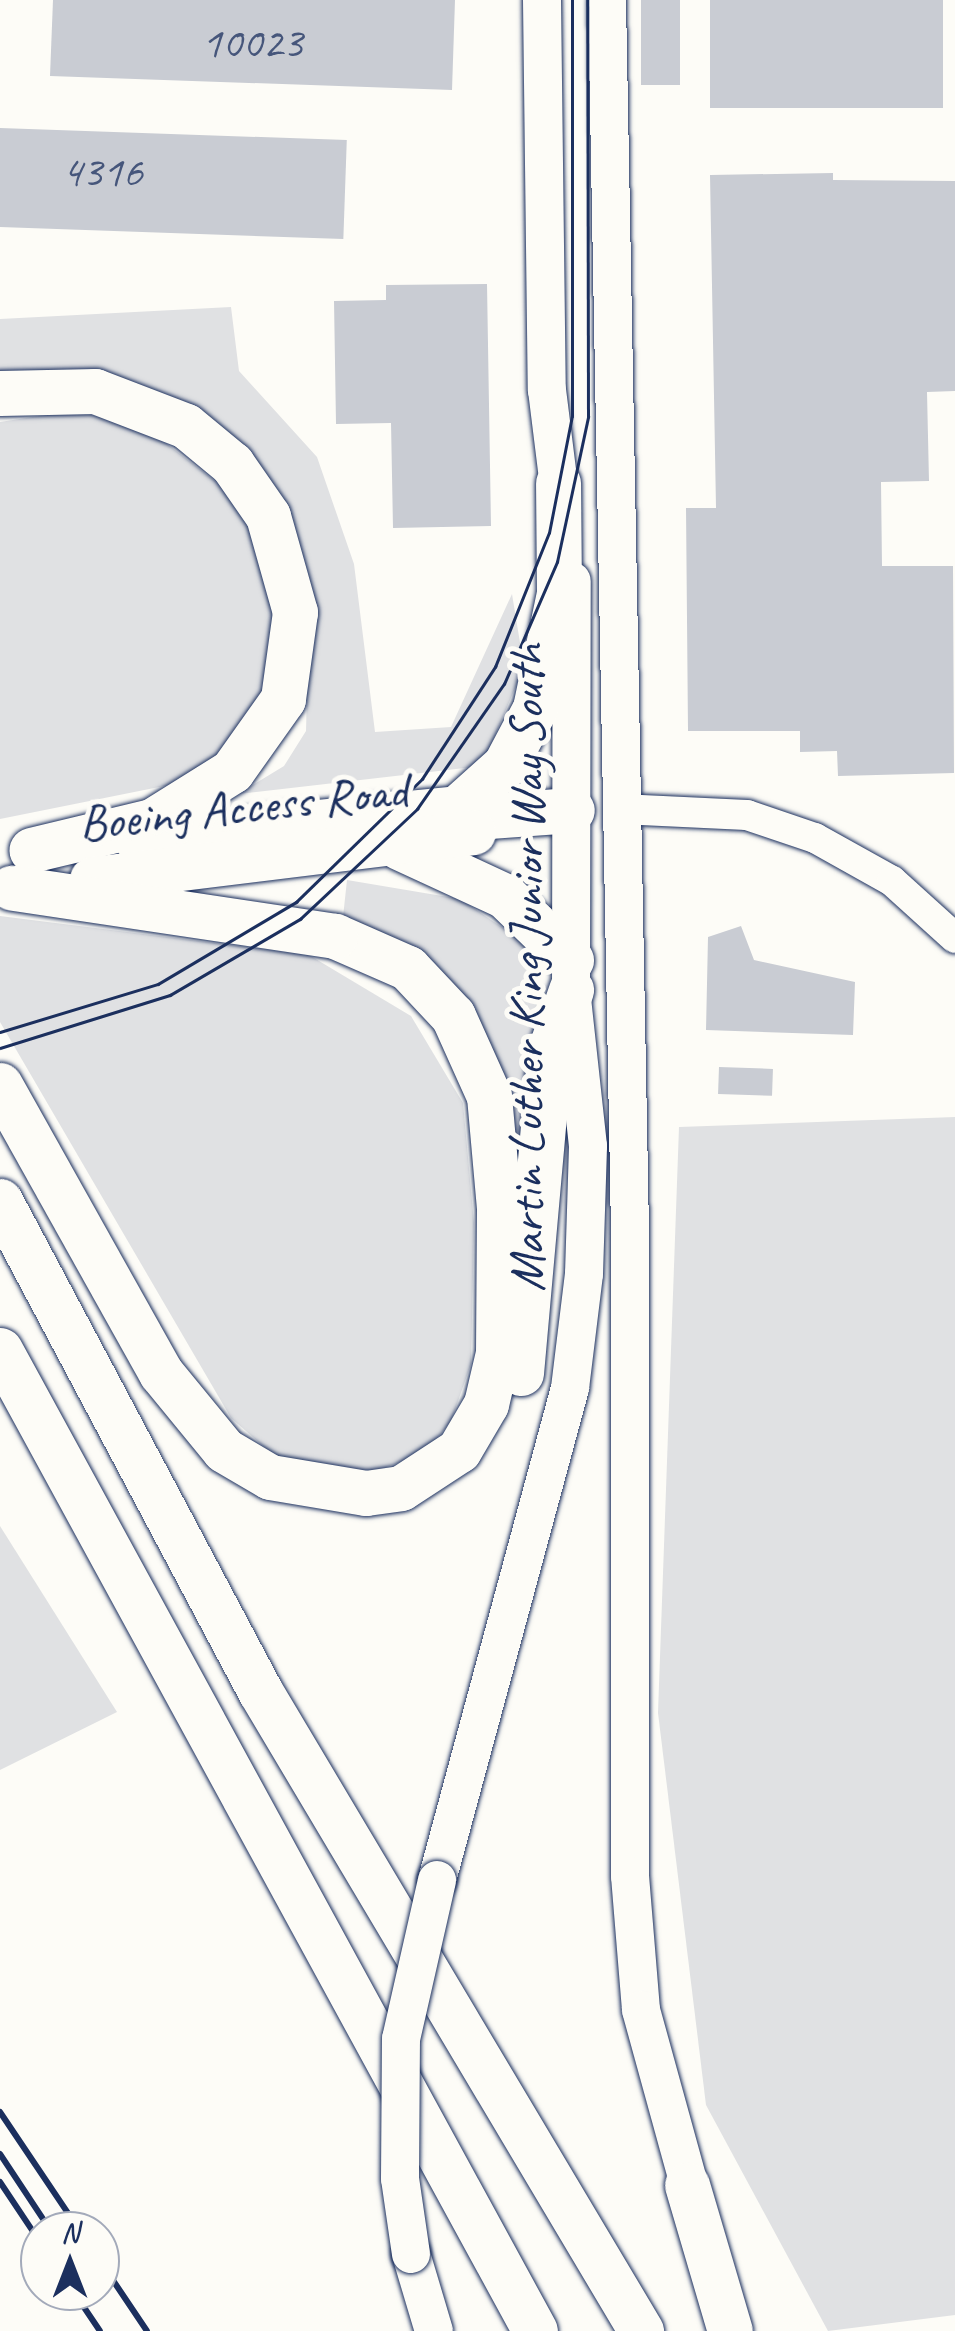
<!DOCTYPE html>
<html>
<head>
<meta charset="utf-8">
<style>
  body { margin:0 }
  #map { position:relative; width:955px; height:2331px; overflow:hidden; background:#fdfcf7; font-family:Caveat,sans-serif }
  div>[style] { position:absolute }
  .green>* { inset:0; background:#e0e1e3 }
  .building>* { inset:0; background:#c9ccd3; transform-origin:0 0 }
  .roads { filter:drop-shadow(0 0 2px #1b2f5e) drop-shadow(0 0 2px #1b2f5e) }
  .minor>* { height:30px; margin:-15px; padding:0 15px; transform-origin:15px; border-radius:15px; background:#fdfcf7 }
  .major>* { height:38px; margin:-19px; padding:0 19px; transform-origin:19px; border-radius:19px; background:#fdfcf7 }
  .highway>* { height:45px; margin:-22.5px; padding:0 22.5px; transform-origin:22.5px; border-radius:22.5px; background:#fdfcf7 }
  .tram>* { height:2.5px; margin:-1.25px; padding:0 1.25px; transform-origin:1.25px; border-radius:1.25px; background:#1b2f5e }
  .rail>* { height:6px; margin:-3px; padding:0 3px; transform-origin:3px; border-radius:3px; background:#1b2f5e }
  .bridges { filter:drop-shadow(0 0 2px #1b2f5e) drop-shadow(0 0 2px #1b2f5e) }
  .major-bridge>* { height:38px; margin:-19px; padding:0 19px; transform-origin:19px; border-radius:19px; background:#fdfcf7 }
  span { translate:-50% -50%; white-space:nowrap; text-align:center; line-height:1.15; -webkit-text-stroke:10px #fdfcf7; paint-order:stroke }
  .number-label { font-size:45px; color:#46567b }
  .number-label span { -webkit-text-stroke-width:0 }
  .street-label { font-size:50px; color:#1b2f5e }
  .north { position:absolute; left:20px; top:2211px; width:100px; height:100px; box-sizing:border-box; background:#fdfcf7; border:2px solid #a3aaba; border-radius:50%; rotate:0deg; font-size:28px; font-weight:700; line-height:40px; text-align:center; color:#1b2f5e }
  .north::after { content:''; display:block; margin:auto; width:35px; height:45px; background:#1b2f5e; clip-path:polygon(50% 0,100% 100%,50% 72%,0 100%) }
</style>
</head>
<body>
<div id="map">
  <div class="green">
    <i style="clip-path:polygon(231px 307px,239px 371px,317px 457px,354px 564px,375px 732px,451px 727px,512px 594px,524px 667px,482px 766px,238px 794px,284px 766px,306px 731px,309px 612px,236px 452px,0 384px,0 319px)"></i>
    <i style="clip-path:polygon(72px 411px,145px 427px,233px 495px,256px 530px,282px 631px,255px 718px,189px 781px,0 819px,0 422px)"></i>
    <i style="clip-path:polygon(347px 880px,460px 899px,534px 949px,540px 964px,523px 1183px,515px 1184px,509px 1105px,492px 1046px,468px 1001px,426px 958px,343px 917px)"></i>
    <i style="clip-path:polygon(0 916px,309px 955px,411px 1016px,463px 1103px,474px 1223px,471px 1364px,451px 1421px,425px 1453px,370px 1473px,286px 1466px,231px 1418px,0 1022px)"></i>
    <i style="clip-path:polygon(955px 1117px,955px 2315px,828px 2331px,706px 2105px,658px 1713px,679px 1127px)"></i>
    <i style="clip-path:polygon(0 1526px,117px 1712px,0 1770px)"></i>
  </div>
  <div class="building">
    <i style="clip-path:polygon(53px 0,455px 0,452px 90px,50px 76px)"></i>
    <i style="left:641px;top:0;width:39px;height:85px"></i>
    <i style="left:710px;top:0;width:233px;height:108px"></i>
    <i style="left:0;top:128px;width:347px;height:99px;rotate:2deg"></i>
    <i style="clip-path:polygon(833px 173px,833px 180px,955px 181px,955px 391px,927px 392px,929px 481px,881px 482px,882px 566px,953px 566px,954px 773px,838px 776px,837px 751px,800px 752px,800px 731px,688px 731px,686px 508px,716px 508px,710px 175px)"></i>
    <i style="clip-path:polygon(487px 284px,491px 526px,393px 528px,391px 423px,336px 424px,334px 301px,386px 300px,386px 285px)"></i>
    <i style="clip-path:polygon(741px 926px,754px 960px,855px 982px,853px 1035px,706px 1030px,708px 937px)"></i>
    <i style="left:719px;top:1067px;width:54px;height:27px;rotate:2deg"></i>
  </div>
  <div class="roads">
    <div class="minor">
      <i style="left:620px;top:809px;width:127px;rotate:2.7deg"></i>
      <i style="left:747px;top:815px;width:72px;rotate:18.7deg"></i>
      <i style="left:815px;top:838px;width:88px;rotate:29.2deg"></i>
      <i style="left:892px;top:881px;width:85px;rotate:42.1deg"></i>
    </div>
    <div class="major">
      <i style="left:542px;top:0;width:390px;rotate:89.3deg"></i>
      <i style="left:547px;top:390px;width:122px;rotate:82.9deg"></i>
      <i style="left:607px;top:0;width:1234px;rotate:88.93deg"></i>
      <i style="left:630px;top:1234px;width:642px;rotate:90deg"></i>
      <i style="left:630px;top:1876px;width:134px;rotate:85.3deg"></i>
      <i style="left:641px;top:2010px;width:206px;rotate:74.6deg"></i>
      <i style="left:437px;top:1880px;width:510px;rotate:-74.87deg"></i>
      <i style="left:570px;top:1388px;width:115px;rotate:-83deg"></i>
      <i style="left:584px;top:1274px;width:128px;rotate:-88.2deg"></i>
      <i style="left:588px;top:1146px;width:157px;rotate:-96.2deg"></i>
      <i style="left:571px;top:990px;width:409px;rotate:-89.9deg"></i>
      <i style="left:411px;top:2254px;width:80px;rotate:73.4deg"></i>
    </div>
    <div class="highway">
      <i style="left:0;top:393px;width:95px;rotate:-1.2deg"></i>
      <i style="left:95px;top:391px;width:97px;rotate:21deg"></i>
      <i style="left:186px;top:426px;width:60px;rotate:39.6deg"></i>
      <i style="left:232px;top:464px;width:63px;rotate:55.3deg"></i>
      <i style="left:268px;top:516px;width:100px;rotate:74.3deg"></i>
      <i style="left:295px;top:612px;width:88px;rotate:97.9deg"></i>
      <i style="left:283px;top:699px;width:88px;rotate:125.3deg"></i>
      <i style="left:232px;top:771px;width:94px;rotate:148deg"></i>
      <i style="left:152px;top:821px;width:124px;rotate:166.5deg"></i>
      <i style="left:457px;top:808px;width:64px;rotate:-41.9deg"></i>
      <i style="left:505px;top:765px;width:64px;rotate:-62.2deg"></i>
      <i style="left:535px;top:708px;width:117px;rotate:-78.2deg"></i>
      <i style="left:559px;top:593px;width:110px;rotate:-90.5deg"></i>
      <i style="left:137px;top:840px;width:322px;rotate:-5.7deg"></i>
      <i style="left:457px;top:808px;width:33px;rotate:14deg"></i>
      <i style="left:489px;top:816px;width:83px;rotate:-4.1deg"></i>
      <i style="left:399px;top:847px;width:117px;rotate:24.8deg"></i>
      <i style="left:505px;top:896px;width:92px;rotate:44.1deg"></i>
      <i style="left:92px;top:879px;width:384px;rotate:-7deg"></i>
      <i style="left:0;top:1085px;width:330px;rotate:60.8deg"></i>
      <i style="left:161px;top:1373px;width:99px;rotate:50.7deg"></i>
      <i style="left:224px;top:1450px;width:53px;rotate:30.4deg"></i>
      <i style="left:270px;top:1477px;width:97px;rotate:9.5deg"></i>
      <i style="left:366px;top:1493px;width:35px;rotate:-8deg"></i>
      <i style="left:401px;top:1488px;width:69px;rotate:-33.2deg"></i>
      <i style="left:459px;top:1450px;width:53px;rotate:-59.6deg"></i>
      <i style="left:486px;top:1404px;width:52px;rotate:-76.8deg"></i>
      <i style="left:498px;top:1353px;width:145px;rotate:-89.6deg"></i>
      <i style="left:499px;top:1208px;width:112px;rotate:-95.1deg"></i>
      <i style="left:489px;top:1096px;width:88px;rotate:-114.2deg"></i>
      <i style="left:453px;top:1016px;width:66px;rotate:-133.2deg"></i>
      <i style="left:408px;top:968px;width:80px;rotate:-156.3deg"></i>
      <i style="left:335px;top:936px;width:327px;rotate:-171.5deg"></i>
      <i style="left:0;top:1201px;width:555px;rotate:62.05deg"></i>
      <i style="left:260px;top:1691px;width:745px;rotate:59.23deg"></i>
      <i style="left:0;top:1350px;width:1117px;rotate:61.39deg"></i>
      <i style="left:521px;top:1373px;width:324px;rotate:-84.9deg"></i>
      <i style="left:550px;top:1050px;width:64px;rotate:-70.7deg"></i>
      <i style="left:687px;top:2185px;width:152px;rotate:73.6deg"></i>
    </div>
  </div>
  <div class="tram">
    <i style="left:0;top:1032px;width:165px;rotate:-16.9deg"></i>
    <i style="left:158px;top:984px;width:161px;rotate:-30.7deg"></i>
    <i style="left:296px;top:902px;width:176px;rotate:-44.3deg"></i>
    <i style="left:422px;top:779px;width:134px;rotate:-56.9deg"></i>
    <i style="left:495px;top:667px;width:144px;rotate:-68.1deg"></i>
    <i style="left:549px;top:533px;width:119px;rotate:-78.9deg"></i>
    <i style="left:572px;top:416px;width:416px;rotate:-90deg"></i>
    <i style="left:0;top:1048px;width:178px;rotate:-17.3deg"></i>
    <i style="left:170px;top:995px;width:151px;rotate:-30.3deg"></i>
    <i style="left:300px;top:919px;width:161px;rotate:-43.2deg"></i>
    <i style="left:417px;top:809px;width:152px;rotate:-55.2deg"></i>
    <i style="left:504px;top:684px;width:133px;rotate:-66.5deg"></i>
    <i style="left:557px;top:562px;width:148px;rotate:-77.9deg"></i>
    <i style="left:588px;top:417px;width:417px;rotate:-90.1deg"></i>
  </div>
  <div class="rail">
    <i style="left:0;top:2112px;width:143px;rotate:56.1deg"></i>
    <i style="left:0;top:2154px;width:92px;rotate:56.5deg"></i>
    <i style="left:0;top:2182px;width:72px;rotate:56.3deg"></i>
    <i style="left:100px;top:2261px;width:84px;rotate:56.1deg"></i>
    <i style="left:73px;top:2291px;width:48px;rotate:56deg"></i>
  </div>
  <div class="bridges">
    <div class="major-bridge">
      <i style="left:411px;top:2254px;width:76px;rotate:-98.3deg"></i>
      <i style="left:400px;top:2179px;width:140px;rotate:-89.6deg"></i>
      <i style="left:401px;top:2039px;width:163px;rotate:-77.2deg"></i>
    </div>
  </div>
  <div class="number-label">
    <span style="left:252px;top:43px">10023</span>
    <span style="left:102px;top:172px">4316</span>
  </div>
  <div class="street-label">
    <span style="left:243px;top:807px;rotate:-6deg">Boeing Access Road</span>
    <span style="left:527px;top:968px;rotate:-90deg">Martin Luther King Junior Way South</span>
  </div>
  <div class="north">N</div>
</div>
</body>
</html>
